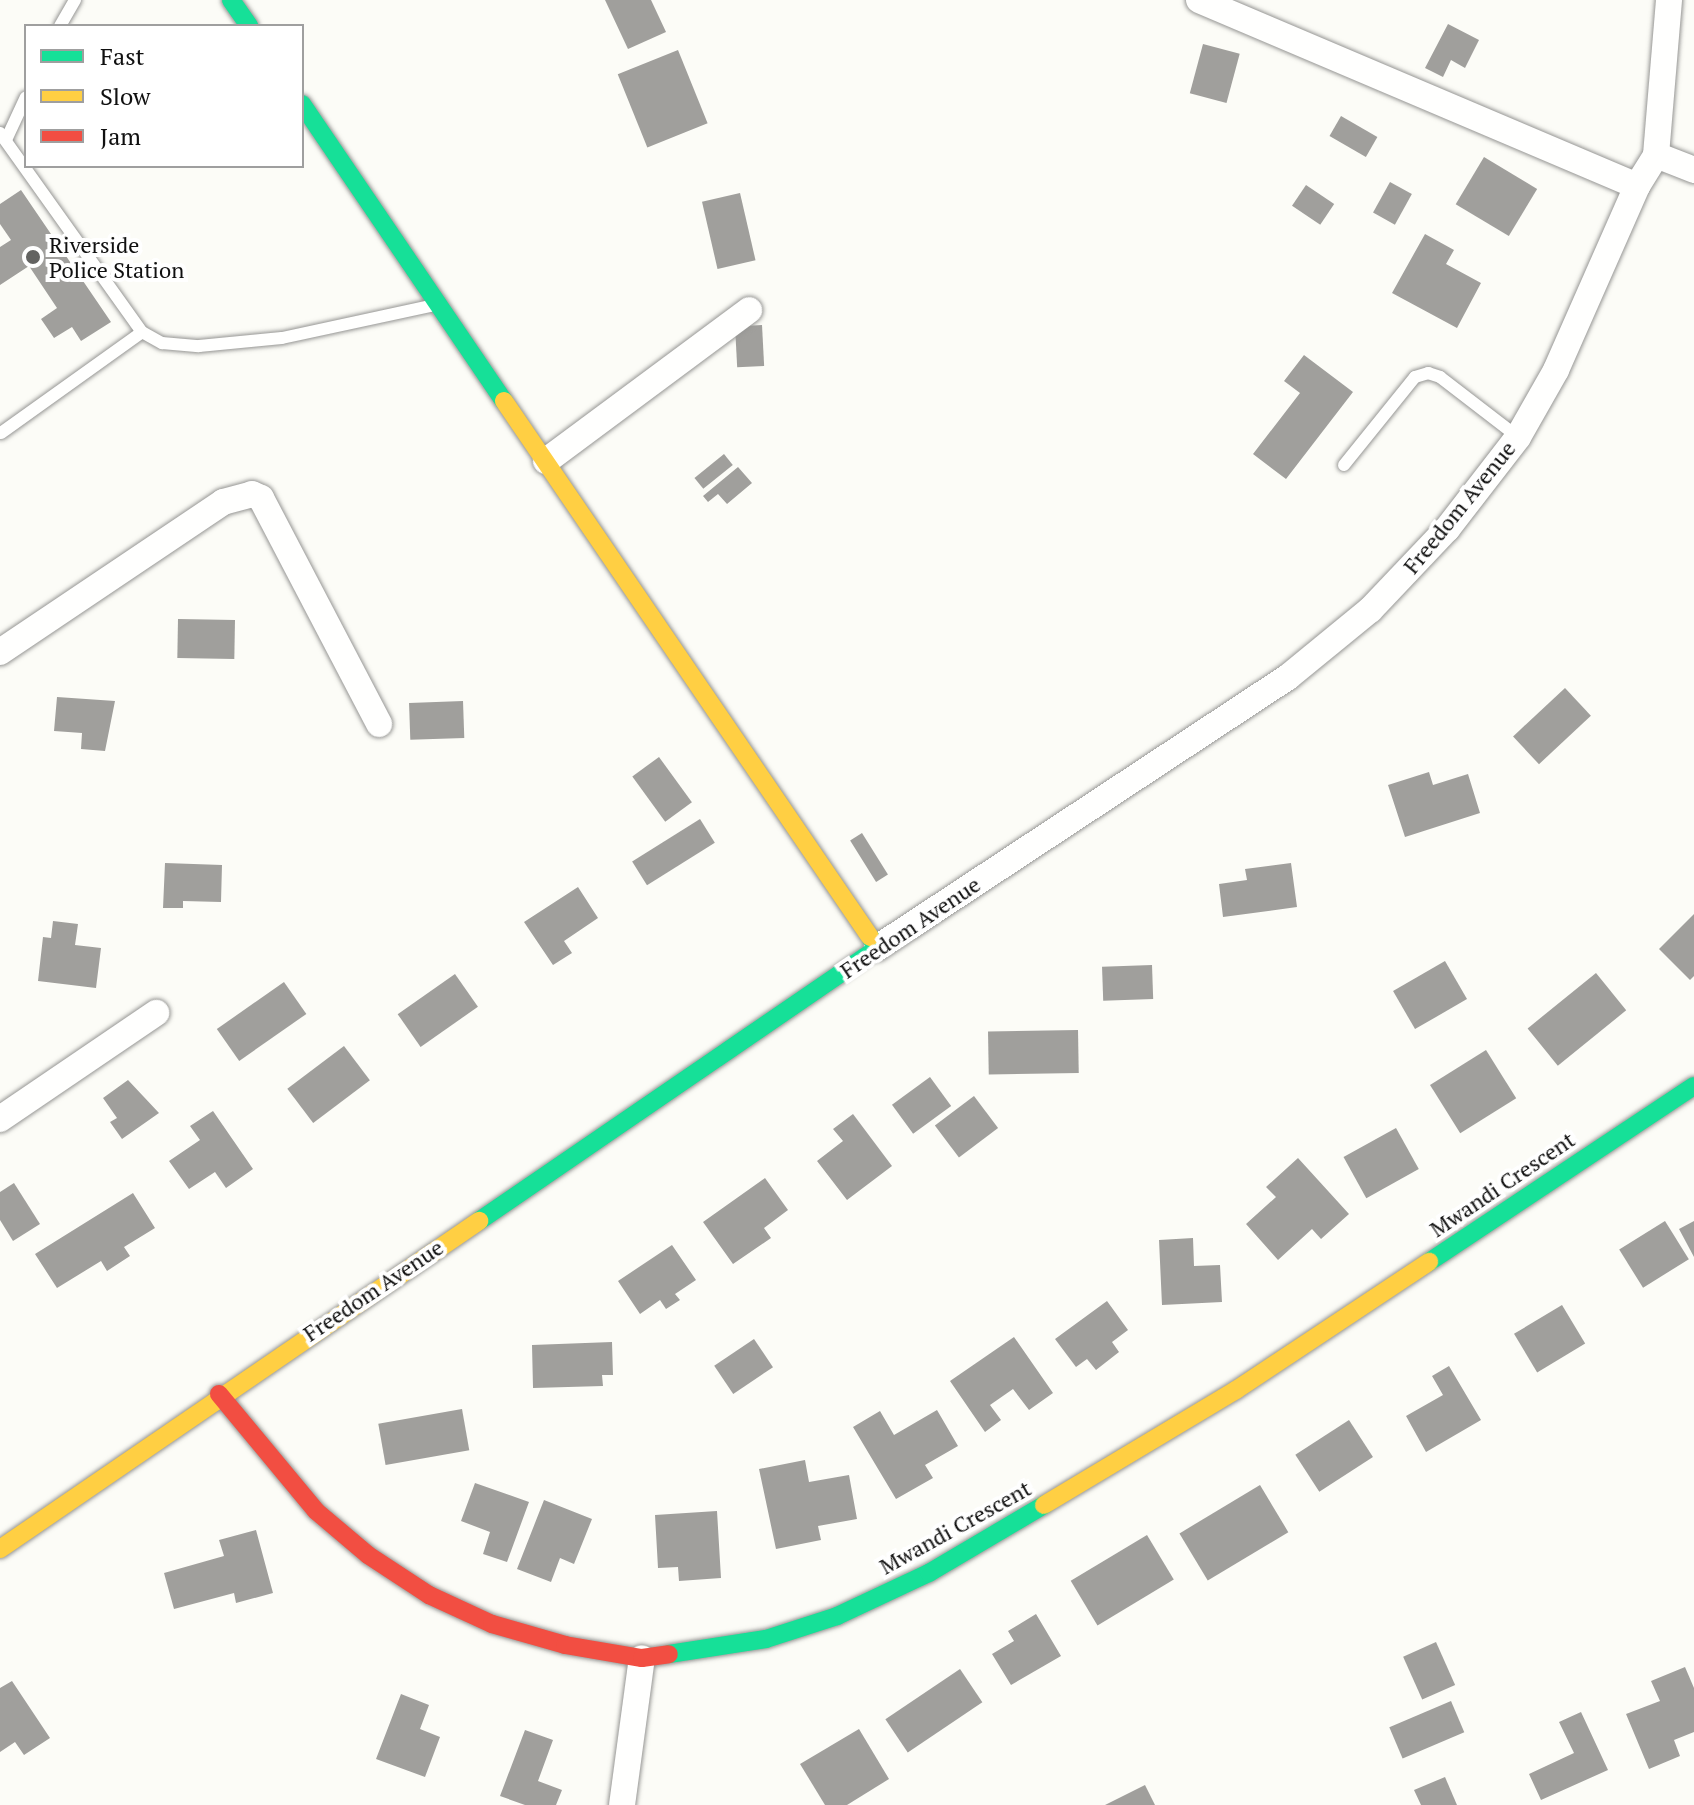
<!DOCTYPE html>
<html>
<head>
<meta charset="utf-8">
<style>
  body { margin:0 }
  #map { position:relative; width:1694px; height:1805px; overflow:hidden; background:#fcfcf7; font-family:"PT Serif",serif }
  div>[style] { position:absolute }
  .building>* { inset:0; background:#a09f9c; transform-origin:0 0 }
  .roads { filter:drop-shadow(0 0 2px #969694) drop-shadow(0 0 2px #969694) }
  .lane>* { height:12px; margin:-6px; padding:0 6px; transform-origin:6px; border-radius:6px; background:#fffffe }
  .street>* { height:26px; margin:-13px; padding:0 13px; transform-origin:13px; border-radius:13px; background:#fffffe }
  .fast>* { height:18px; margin:-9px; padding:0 9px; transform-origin:9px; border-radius:9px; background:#16e098 }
  .slow>* { height:18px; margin:-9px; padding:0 9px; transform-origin:9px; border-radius:9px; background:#ffcf43 }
  .jam>* { height:18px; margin:-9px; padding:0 9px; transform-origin:9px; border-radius:9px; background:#f24e42 }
  .dots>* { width:22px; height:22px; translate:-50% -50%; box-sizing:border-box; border:4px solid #fff; border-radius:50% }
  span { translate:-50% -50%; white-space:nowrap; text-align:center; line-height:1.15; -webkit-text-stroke:8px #fff; paint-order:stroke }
  .poi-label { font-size:22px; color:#101010 }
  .left { translate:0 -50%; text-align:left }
  .street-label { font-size:22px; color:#101010 }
  .legend { position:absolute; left:24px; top:24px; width:280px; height:144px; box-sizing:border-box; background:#fff; border:2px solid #9f9f9f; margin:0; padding:10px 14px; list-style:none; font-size:24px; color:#101010 }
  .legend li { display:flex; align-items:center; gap:16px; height:40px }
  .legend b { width:40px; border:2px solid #9f9f9f }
</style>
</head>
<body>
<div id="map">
  <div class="building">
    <i style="clip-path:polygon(605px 0,651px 0,666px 32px,628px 49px)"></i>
    <i style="clip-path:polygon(1448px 24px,1479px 40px,1465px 68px,1451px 60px,1443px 77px,1425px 68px)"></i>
    <i style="left:1203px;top:44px;width:38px;height:51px;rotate:15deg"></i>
    <i style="left:678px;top:50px;width:79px;height:65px;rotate:68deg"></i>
    <i style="left:1341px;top:116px;width:42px;height:23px;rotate:30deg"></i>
    <i style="left:1484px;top:157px;width:62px;height:55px;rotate:31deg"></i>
    <i style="left:1390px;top:182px;width:25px;height:35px;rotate:29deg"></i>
    <i style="left:1306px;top:185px;width:34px;height:25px;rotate:34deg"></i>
    <i style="clip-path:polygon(21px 190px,111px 322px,81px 341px,72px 327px,54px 338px,41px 319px,57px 308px,29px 266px,0 285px,0 247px,11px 240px,0 224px,0 204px)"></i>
    <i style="left:740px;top:193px;width:69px;height:39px;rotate:77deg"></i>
    <i style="clip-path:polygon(1425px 234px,1454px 250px,1446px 264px,1481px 283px,1457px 328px,1392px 293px)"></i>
    <i style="left:762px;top:325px;width:41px;height:27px;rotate:87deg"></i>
    <i style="clip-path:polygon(1304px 355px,1353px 392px,1286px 479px,1253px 454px,1300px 393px,1284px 381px)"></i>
    <i style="left:724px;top:454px;width:14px;height:38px;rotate:51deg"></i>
    <i style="clip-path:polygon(738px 467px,752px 483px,727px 504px,718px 494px,708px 502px,703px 496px)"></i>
    <i style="left:178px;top:619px;width:57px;height:39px;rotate:1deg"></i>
    <i style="left:1565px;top:688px;width:38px;height:71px;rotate:47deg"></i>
    <i style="clip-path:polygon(57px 697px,115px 701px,105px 751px,81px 749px,82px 733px,54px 731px)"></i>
    <i style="left:463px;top:701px;width:37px;height:54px;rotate:88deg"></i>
    <i style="left:659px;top:757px;width:56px;height:33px;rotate:54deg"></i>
    <i style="clip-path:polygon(1429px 772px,1433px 785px,1468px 774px,1480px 813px,1405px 837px,1388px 785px)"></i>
    <i style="left:700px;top:819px;width:28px;height:80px;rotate:58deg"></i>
    <i style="left:862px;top:833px;width:49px;height:14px;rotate:58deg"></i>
    <i style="clip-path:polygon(165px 863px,222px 865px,221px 902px,183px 901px,183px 908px,163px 908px)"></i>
    <i style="clip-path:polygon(1291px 863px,1297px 907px,1223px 917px,1219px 884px,1247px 880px,1245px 869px)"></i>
    <i style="clip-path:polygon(578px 887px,598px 918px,564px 941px,572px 953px,553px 965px,524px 922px)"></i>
    <i style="clip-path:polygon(1694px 914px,1694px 976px,1690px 980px,1659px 949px)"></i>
    <i style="clip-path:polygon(53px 921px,78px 924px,75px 945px,101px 948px,96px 988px,38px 981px,43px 937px,51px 938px)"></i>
    <i style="left:1445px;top:961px;width:44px;height:60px;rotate:60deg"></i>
    <i style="left:1152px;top:965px;width:34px;height:50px;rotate:88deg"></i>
    <i style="left:1596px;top:973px;width:48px;height:88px;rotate:51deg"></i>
    <i style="left:455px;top:974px;width:40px;height:70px;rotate:55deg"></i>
    <i style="left:284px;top:982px;width:39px;height:82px;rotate:55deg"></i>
    <i style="left:1078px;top:1030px;width:43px;height:90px;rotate:89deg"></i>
    <i style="left:344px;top:1046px;width:43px;height:71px;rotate:53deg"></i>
    <i style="left:1486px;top:1050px;width:57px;height:66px;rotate:58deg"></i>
    <i style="left:930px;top:1077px;width:36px;height:47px;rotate:54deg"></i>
    <i style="clip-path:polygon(128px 1080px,159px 1113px,122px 1139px,110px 1122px,117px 1118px,103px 1098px)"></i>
    <i style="left:974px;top:1096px;width:40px;height:49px;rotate:53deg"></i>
    <i style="clip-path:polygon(213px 1111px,253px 1169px,226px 1188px,215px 1172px,189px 1189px,169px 1161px,200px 1140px,190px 1126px)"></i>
    <i style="clip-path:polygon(853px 1114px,892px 1166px,847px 1200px,817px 1161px,843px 1141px,833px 1129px)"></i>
    <i style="left:1396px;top:1128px;width:47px;height:60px;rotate:61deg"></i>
    <i style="clip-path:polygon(1298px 1158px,1349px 1214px,1321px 1239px,1312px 1229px,1278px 1260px,1246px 1224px,1276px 1197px,1266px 1187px)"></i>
    <i style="clip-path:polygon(765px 1178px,788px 1210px,764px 1228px,771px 1238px,733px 1264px,703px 1222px)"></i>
    <i style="clip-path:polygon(14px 1183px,40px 1224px,13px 1241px,0 1220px,0 1192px)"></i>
    <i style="clip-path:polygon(133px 1193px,155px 1228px,124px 1247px,130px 1256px,107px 1271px,101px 1261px,57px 1288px,35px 1254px)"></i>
    <i style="left:1665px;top:1221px;width:45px;height:54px;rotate:58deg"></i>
    <i style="clip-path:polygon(1694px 1221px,1694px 1257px,1679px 1229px)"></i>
    <i style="clip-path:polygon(1193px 1238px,1194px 1266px,1220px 1265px,1222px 1302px,1162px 1305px,1159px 1240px)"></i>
    <i style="clip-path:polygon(672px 1245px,696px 1280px,675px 1294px,680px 1300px,666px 1309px,660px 1300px,640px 1314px,618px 1281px)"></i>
    <i style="clip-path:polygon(1107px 1301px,1128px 1330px,1112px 1342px,1119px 1352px,1096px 1370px,1087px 1359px,1076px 1367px,1055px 1339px)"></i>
    <i style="left:1562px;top:1305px;width:45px;height:56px;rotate:59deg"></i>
    <i style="clip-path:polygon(1014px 1337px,1053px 1393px,1029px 1410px,1013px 1389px,990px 1405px,1001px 1420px,985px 1432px,950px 1381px)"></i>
    <i style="left:754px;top:1339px;width:34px;height:48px;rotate:56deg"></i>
    <i style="clip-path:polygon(612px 1342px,613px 1375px,602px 1375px,603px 1386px,533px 1388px,532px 1345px)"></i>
    <i style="clip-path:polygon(1449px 1366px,1481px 1420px,1426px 1452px,1406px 1416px,1443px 1395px,1432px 1376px)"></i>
    <i style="left:462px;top:1409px;width:42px;height:85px;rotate:80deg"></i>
    <i style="clip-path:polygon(937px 1410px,958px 1446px,925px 1465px,933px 1478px,896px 1499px,853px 1427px,880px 1411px,894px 1435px)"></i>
    <i style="left:1349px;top:1420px;width:44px;height:64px;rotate:57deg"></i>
    <i style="clip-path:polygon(805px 1460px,809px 1482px,849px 1475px,857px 1519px,818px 1526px,821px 1540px,776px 1549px,759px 1469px)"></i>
    <i style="clip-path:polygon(475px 1483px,529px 1502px,507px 1562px,483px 1554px,490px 1532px,461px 1521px)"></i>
    <i style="left:1260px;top:1485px;width:55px;height:94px;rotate:59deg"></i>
    <i style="clip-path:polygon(544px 1500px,592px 1519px,574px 1564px,560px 1558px,551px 1582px,517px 1569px)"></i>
    <i style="clip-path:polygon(717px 1511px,721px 1578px,679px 1581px,678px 1567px,658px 1568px,655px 1515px)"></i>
    <i style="clip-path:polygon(256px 1530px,273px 1593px,236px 1603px,234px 1593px,174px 1609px,164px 1573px,224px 1556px,219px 1540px)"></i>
    <i style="left:1147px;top:1535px;width:52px;height:89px;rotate:59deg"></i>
    <i style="clip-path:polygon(1036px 1614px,1061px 1656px,1011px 1685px,992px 1654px,1014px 1641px,1008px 1631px)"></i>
    <i style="left:1436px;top:1642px;width:47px;height:36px;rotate:66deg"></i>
    <i style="clip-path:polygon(1685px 1667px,1694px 1688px,1694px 1732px,1674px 1740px,1680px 1756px,1649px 1769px,1626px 1714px,1660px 1701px,1651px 1681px)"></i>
    <i style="left:960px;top:1669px;width:40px;height:90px;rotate:56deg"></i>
    <i style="clip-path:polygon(12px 1681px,50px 1738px,24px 1755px,15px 1742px,0 1752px,0 1688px)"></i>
    <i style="clip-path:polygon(401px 1694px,429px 1705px,420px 1729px,440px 1737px,425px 1777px,376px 1759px)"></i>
    <i style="left:1451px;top:1701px;width:34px;height:67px;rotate:67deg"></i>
    <i style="clip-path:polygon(1581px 1712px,1608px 1770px,1541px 1800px,1529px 1774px,1574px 1753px,1559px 1722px)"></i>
    <i style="clip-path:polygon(859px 1729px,889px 1779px,847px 1805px,825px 1805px,800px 1764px)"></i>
    <i style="clip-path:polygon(525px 1730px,553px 1740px,538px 1781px,562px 1790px,556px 1805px,525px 1805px,500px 1796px)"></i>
    <i style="clip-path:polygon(1445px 1777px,1457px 1805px,1421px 1805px,1414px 1790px)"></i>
    <i style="clip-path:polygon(1145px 1785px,1155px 1805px,1105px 1805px)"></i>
  </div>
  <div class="roads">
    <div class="lane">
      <i style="left:60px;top:26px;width:30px;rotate:-60deg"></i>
      <i style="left:0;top:133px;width:244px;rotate:54.5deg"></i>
      <i style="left:142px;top:332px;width:23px;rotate:29deg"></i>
      <i style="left:162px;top:343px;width:37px;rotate:5deg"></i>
      <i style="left:199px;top:346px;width:83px;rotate:-5.5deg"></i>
      <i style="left:282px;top:338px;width:157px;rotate:-12.2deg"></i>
      <i style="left:6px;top:140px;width:47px;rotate:-65.1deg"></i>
      <i style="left:1px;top:433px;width:173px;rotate:-35.6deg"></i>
      <i style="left:1344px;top:465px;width:113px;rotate:-51.1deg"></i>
      <i style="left:1415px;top:377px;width:14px;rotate:-17deg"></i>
      <i style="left:1428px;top:373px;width:13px;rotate:18deg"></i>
      <i style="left:1440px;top:377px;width:98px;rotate:37.6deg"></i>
    </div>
    <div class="street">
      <i style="left:1199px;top:0;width:476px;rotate:23deg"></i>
      <i style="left:1656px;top:155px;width:41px;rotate:21.5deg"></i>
      <i style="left:546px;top:461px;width:253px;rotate:-36.6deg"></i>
      <i style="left:0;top:652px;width:269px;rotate:-33.9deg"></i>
      <i style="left:223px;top:502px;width:30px;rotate:-15deg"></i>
      <i style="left:252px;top:494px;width:10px;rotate:24deg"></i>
      <i style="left:261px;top:498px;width:255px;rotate:62.4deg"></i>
      <i style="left:877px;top:948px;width:492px;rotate:-33.4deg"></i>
      <i style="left:1288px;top:677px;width:106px;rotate:-39.3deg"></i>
      <i style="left:1370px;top:610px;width:112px;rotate:-46.5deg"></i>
      <i style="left:1447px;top:529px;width:116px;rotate:-52.3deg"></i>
      <i style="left:1518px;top:437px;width:77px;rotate:-60.4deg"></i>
      <i style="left:1556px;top:370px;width:201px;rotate:-66.2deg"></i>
      <i style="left:1637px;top:186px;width:36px;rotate:-58deg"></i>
      <i style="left:1656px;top:155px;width:156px;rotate:-85.2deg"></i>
      <i style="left:0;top:1119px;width:189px;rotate:-34.2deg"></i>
      <i style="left:622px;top:1805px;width:148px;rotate:-82.3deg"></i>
    </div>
    <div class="fast">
      <i style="left:231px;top:0;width:32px;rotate:55deg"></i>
      <i style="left:302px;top:104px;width:359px;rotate:55.8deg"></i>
      <i style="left:479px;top:1221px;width:483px;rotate:-34.4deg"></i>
      <i style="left:877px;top:948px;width:13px;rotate:-122deg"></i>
      <i style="left:1429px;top:1262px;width:318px;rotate:-33.6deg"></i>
      <i style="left:669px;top:1654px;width:98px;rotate:-8.8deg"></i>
      <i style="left:766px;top:1639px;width:75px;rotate:-17.9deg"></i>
      <i style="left:837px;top:1616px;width:102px;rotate:-25.1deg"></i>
      <i style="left:929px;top:1573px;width:134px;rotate:-30.6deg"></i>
    </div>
    <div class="slow">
      <i style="left:504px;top:401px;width:649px;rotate:55.67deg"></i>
      <i style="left:1044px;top:1505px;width:224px;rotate:-30.9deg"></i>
      <i style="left:1236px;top:1390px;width:232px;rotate:-33.6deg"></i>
      <i style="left:0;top:1549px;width:581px;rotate:-34.4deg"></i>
    </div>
    <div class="jam">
      <i style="left:219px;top:1394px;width:152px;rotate:50.3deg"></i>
      <i style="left:316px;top:1511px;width:68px;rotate:40.2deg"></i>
      <i style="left:368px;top:1555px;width:73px;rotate:33.3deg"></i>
      <i style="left:429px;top:1595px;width:69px;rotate:24.7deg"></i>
      <i style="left:492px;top:1624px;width:76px;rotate:16deg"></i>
      <i style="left:565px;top:1645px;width:78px;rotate:9.6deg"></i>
      <i style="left:642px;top:1658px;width:27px;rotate:-8deg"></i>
    </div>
  </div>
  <div class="dots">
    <i style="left:33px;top:257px;background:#636361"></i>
  </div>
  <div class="poi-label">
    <span class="left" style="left:49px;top:257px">Riverside<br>Police Station</span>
  </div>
  <div class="street-label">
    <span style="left:1459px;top:507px;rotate:-51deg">Freedom Avenue</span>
    <span style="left:910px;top:927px;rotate:-34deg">Freedom Avenue</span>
    <span style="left:1502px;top:1184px;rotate:-34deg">Mwandi Crescent</span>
    <span style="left:373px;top:1290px;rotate:-34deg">Freedom Avenue</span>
    <span style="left:955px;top:1527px;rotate:-29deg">Mwandi Crescent</span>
  </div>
  <ul class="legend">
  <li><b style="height:10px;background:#16e098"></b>Fast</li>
  <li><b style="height:10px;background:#ffcf43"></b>Slow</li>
  <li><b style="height:10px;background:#f24e42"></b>Jam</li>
  </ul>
</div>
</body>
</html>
